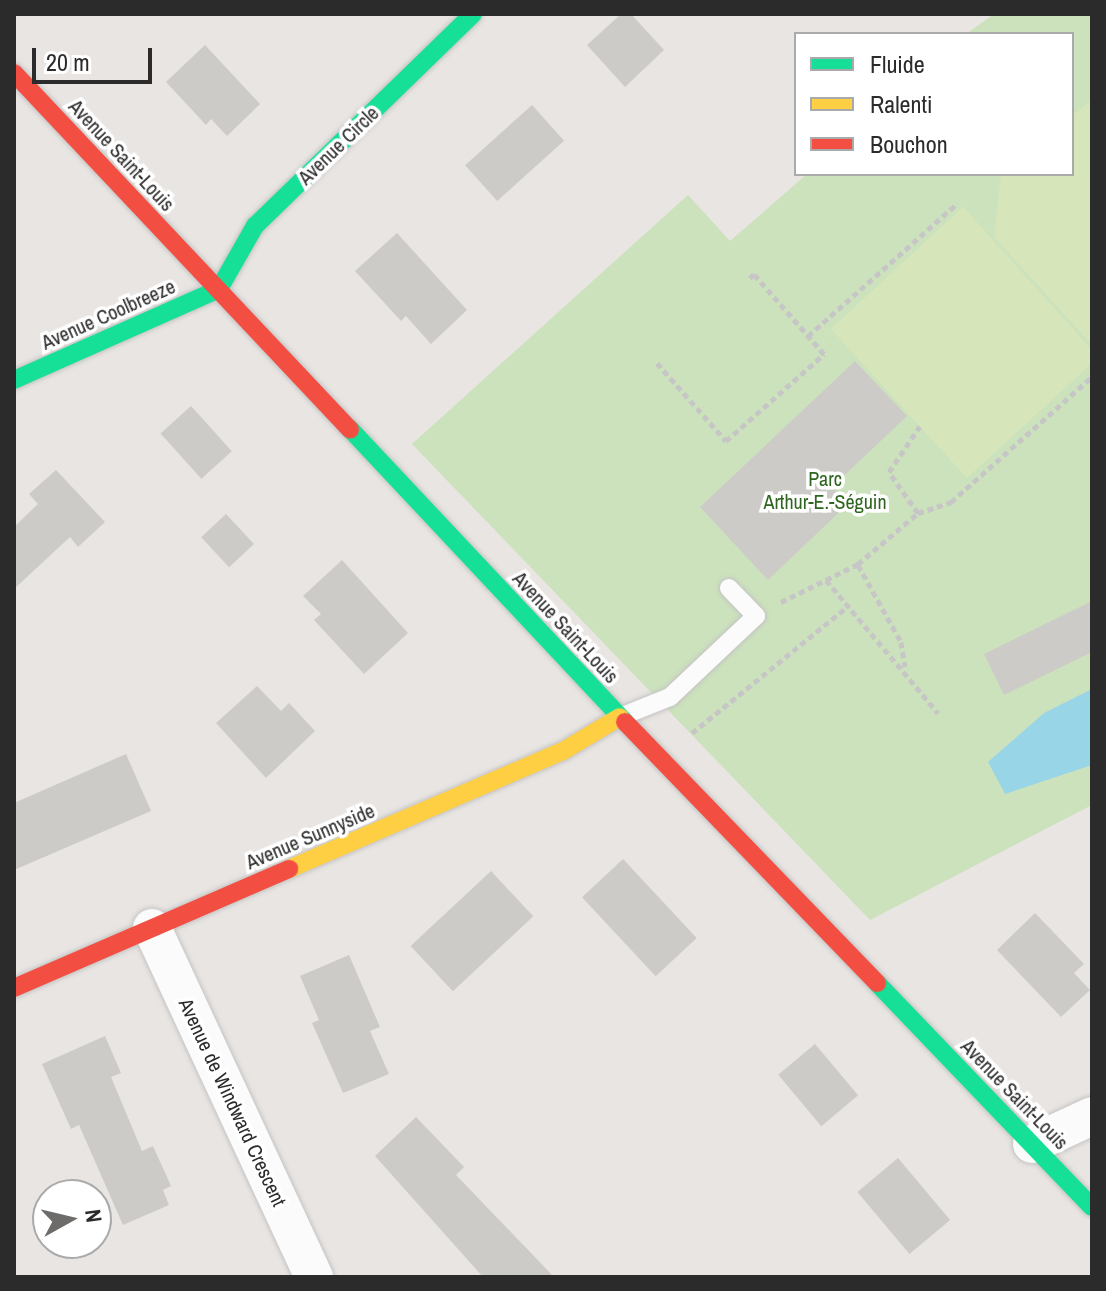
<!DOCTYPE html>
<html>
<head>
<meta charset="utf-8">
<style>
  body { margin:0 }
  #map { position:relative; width:1106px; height:1291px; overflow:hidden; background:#e8e5e2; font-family:"Archivo Narrow",sans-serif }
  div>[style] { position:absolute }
  .green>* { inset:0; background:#cce2bc }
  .pitch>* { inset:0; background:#d6e6ba }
  .water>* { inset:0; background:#98d5e7 }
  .building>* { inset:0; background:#cdcbc8; transform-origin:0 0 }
  .path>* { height:5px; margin-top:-2.5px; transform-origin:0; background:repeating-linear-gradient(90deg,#c6c6c6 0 6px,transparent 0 10px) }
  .roads { filter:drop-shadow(0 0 2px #c4c4c4) drop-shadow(0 0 2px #c4c4c4) }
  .lane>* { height:18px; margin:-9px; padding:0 9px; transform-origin:9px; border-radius:9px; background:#fcfbfb }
  .street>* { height:38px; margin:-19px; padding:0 19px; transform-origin:19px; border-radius:19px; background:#fcfbfb }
  .fast>* { height:18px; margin:-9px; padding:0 9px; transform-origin:9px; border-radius:9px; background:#16e098 }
  .slow>* { height:18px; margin:-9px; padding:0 9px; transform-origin:9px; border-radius:9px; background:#ffcf43 }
  .jam>* { height:18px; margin:-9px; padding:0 9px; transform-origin:9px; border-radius:9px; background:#f24e42 }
  span { translate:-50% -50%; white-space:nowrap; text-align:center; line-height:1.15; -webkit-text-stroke:7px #fff; paint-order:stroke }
  .street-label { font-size:20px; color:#2b2b2b }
  .park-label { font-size:20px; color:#2e651e }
  .frame { position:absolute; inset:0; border:16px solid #2b2b2b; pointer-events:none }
  .legend { position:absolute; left:794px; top:32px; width:280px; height:144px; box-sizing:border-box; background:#fff; border:2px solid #aaa; margin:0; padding:10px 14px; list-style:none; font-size:24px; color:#2b2b2b }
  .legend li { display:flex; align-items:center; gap:16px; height:40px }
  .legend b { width:40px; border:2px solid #aaa }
  .north { position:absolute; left:32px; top:1179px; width:80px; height:80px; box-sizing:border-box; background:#fff; border:2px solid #aaa; border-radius:50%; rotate:82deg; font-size:22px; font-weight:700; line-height:32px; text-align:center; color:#2b2b2b }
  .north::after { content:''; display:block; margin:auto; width:28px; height:36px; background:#6d6c6b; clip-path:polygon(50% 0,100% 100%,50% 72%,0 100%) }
  .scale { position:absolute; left:32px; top:48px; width:120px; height:36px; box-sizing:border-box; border:4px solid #2b2b2b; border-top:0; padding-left:10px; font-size:24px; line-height:28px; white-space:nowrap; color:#2b2b2b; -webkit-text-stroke:6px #fff; paint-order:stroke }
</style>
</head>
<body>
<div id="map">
  <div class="green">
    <i style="clip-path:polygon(994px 14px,1092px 14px,1092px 805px,870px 920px,412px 444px,688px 195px,730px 241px,807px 174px,1072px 174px,1072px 34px,966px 34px)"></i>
  </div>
  <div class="pitch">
    <i style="clip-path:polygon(1092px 100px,1092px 345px,994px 237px,1001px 175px,1072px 174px,1072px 116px)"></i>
    <i style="clip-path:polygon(963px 207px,1092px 350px,1092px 363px,967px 478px,831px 329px)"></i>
  </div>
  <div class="water">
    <i style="clip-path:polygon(1092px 689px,1092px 765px,1005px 794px,988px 762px,1044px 713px)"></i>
  </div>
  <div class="building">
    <i style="clip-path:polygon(621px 14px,631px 14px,664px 50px,625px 87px,587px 45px)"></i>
    <i style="clip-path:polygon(205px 45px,260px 104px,227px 136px,211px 119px,206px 125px,166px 82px)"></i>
    <i style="left:532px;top:105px;width:48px;height:90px;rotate:48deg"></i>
    <i style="clip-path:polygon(397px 233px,467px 310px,431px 344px,406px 316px,401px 321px,355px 271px)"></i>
    <i style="clip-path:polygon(855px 361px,907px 416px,832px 487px,848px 504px,768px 580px,700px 507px)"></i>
    <i style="left:191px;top:406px;width:61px;height:41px;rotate:48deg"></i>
    <i style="clip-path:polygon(56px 470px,105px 522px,78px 547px,70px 537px,14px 589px,14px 527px,38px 504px,29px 494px)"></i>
    <i style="left:226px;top:514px;width:41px;height:34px;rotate:47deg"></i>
    <i style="clip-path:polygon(342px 560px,408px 633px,364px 674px,314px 620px,321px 614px,303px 596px)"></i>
    <i style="clip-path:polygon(1092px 601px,1092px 652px,1004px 695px,984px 654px)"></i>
    <i style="clip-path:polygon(257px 686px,281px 711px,289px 703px,315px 731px,266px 778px,216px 723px)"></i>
    <i style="clip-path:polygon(126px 754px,151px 811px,14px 870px,14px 803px)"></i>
    <i style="left:623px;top:859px;width:108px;height:56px;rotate:47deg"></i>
    <i style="left:491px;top:871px;width:62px;height:110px;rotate:47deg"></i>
    <i style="clip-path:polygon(1035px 913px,1084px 964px,1074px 973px,1090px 990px,1061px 1017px,997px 950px)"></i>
    <i style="clip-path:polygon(349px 955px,380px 1027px,370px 1031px,389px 1074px,343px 1093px,312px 1023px,319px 1020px,300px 976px)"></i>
    <i style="clip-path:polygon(105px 1036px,121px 1073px,111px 1077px,142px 1151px,153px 1146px,171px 1186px,163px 1190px,169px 1205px,123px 1225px,79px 1125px,71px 1129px,42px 1064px)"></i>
    <i style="left:815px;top:1044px;width:67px;height:48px;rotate:50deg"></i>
    <i style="clip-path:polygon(416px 1117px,464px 1167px,456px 1175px,554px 1277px,483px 1277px,375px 1156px)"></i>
    <i style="left:898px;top:1158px;width:81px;height:53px;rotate:50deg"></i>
  </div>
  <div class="path">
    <i style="left:808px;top:336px;width:200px;rotate:-41.6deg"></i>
    <i style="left:657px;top:363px;width:104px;rotate:48.5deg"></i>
    <i style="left:726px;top:441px;width:131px;rotate:-41.6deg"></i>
    <i style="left:824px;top:354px;width:106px;rotate:-131.2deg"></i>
    <i style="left:754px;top:274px;width:10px;rotate:135deg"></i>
    <i style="left:918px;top:513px;width:50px;rotate:-125.3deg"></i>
    <i style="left:889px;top:472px;width:55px;rotate:-56deg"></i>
    <i style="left:858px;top:565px;width:88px;rotate:60.8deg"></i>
    <i style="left:901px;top:642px;width:25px;rotate:81deg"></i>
    <i style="left:826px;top:580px;width:174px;rotate:49.9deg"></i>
    <i style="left:781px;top:602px;width:86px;rotate:-26.3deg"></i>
    <i style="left:858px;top:564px;width:79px;rotate:-40.4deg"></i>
    <i style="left:918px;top:513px;width:35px;rotate:-18deg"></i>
    <i style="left:951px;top:502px;width:188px;rotate:-41.6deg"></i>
    <i style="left:692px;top:733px;width:200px;rotate:-39.1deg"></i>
  </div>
  <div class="roads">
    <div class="lane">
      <i style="left:620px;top:717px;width:54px;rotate:-21.8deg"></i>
      <i style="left:670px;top:697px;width:118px;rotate:-43.3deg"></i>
      <i style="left:756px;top:616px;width:39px;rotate:-134deg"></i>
    </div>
    <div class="street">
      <i style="left:152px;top:928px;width:385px;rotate:65.1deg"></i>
      <i style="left:1032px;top:1144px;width:66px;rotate:-25deg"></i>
    </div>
    <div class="fast">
      <i style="left:14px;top:380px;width:224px;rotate:-23.9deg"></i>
      <i style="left:219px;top:289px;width:73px;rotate:-60.3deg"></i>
      <i style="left:255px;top:226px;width:304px;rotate:-44.2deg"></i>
      <i style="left:350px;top:429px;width:402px;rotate:46.8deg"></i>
      <i style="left:877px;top:983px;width:310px;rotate:46.2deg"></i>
    </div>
    <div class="slow">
      <i style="left:289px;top:869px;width:298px;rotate:-23.3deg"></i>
      <i style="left:563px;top:751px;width:66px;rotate:-30.8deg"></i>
    </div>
    <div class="jam">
      <i style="left:14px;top:73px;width:490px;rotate:46.7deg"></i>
      <i style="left:625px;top:722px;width:363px;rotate:46deg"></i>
      <i style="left:14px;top:988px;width:300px;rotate:-23.4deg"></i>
    </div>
  </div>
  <div class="street-label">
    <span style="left:338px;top:145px;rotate:-44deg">Avenue Circle</span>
    <span style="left:122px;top:155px;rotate:47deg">Avenue Saint-Louis</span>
    <span style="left:108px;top:314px;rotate:-24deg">Avenue Coolbreeze</span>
    <span style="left:566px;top:627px;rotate:47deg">Avenue Saint-Louis</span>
    <span style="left:310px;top:836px;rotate:-23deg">Avenue Sunnyside</span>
    <span style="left:1015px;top:1094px;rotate:46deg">Avenue Saint-Louis</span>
    <span style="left:233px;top:1102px;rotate:65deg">Avenue de Windward Crescent</span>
  </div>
  <div class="park-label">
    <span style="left:825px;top:490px">Parc<br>Arthur-E.-Séguin</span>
  </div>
  <div class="frame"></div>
  <ul class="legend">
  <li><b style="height:10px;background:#16e098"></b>Fluide</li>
  <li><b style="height:10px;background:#ffcf43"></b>Ralenti</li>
  <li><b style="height:10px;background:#f24e42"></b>Bouchon</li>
  </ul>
  <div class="north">N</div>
  <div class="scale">20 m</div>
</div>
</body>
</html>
